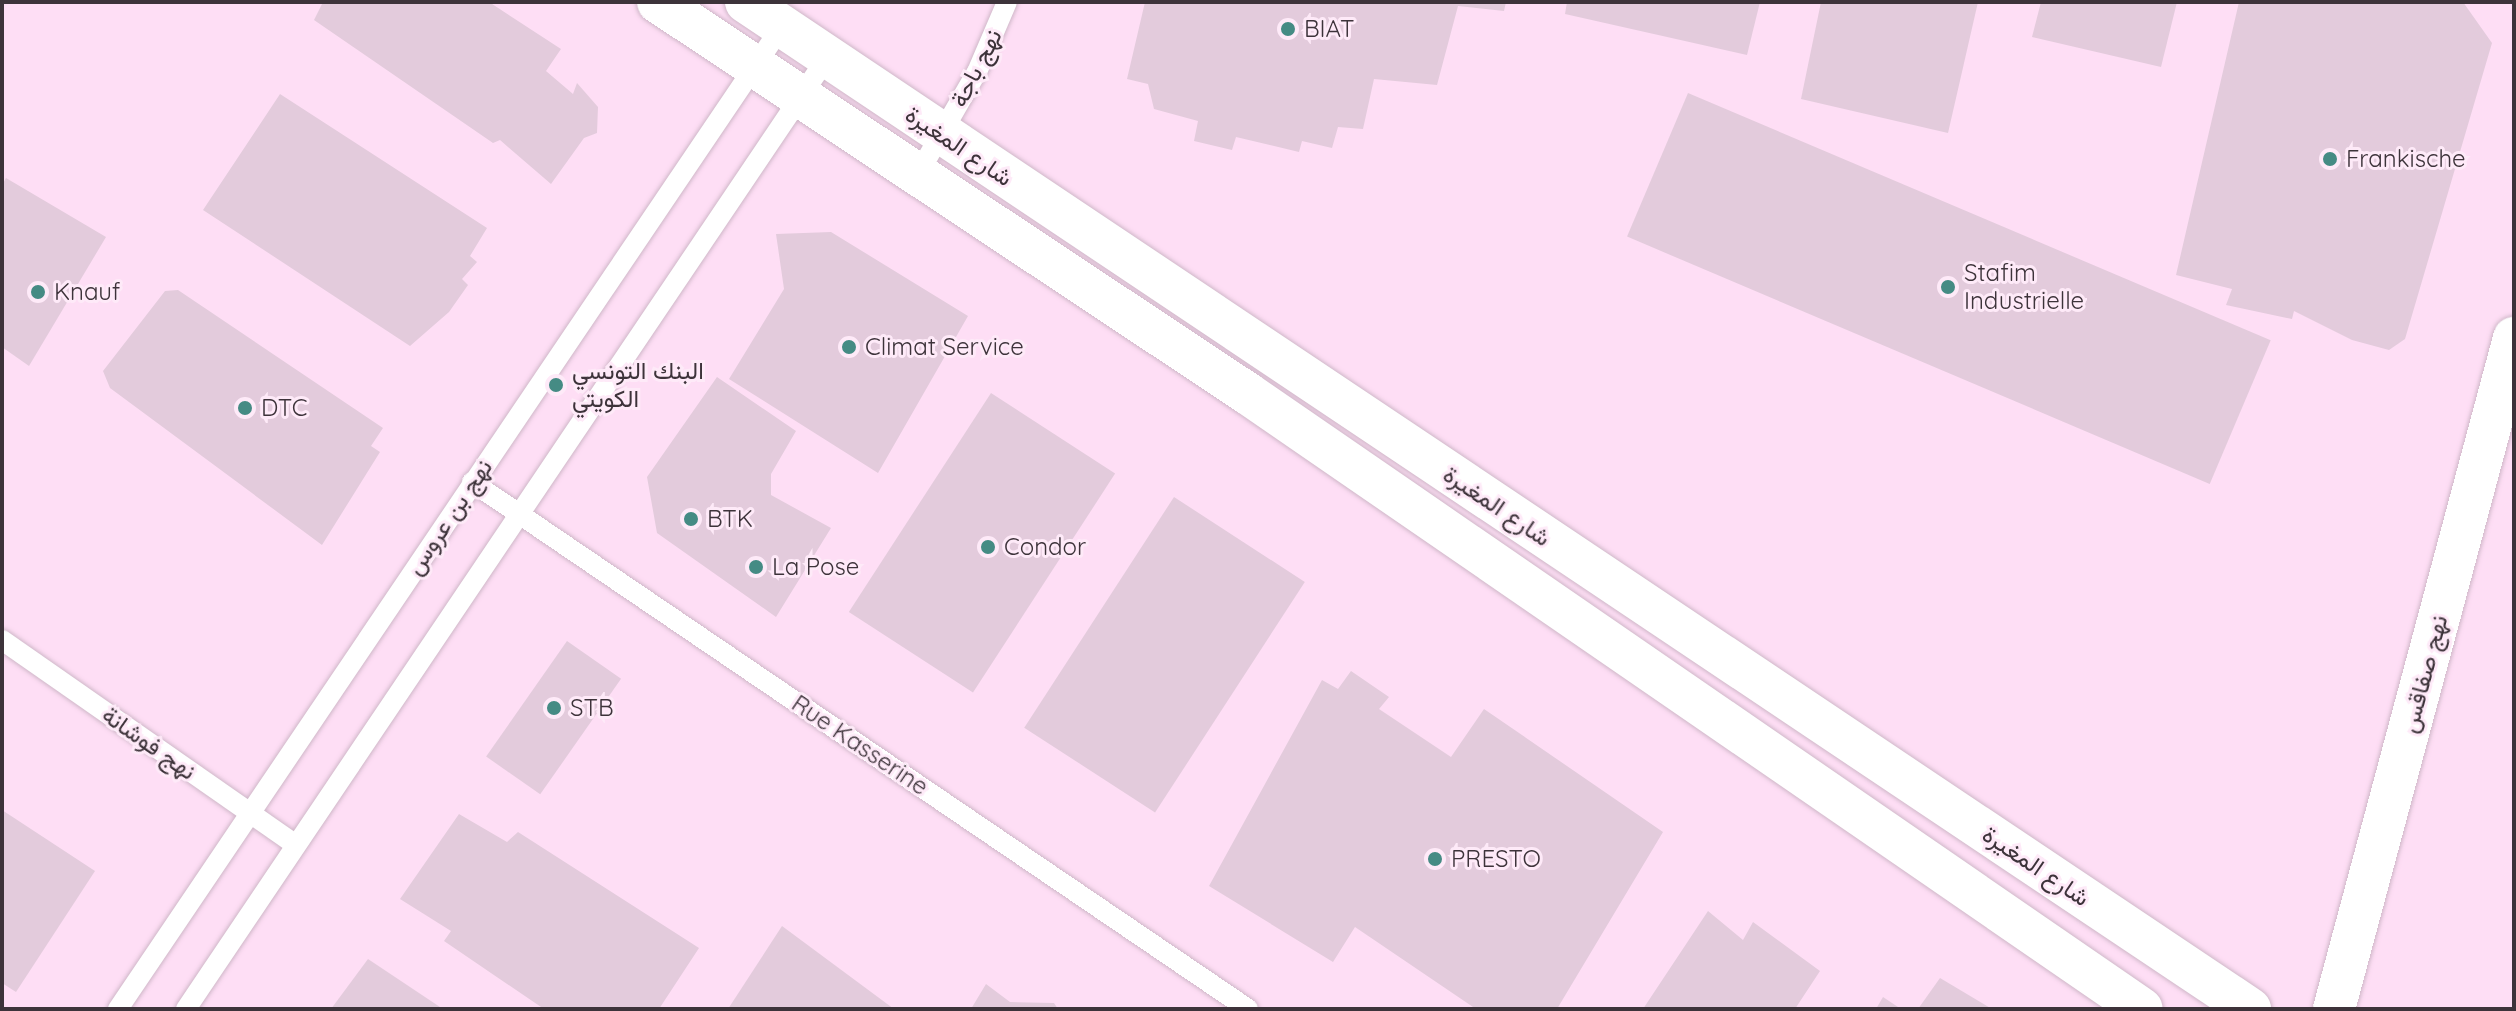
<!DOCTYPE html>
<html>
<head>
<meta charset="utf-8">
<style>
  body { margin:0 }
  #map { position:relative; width:2516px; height:1011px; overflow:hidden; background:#feeaf8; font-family:Quicksand,Vazirmatn,sans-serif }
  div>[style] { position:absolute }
  .built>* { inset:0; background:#fedef5; transform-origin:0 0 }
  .building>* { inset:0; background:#e3cbdc; transform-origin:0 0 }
  .roads { filter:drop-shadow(0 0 2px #cfb7c8) drop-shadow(0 0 2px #cfb7c8) }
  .service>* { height:20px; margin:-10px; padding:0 10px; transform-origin:10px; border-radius:10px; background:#fff }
  .minor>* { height:42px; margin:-21px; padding:0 21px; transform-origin:21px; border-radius:21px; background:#fff }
  .dots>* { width:22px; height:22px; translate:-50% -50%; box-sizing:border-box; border:4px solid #feeaf8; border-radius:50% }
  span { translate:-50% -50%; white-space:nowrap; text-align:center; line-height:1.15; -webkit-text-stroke:6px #feeaf8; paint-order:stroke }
  .poi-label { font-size:24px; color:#3d333a }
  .left { translate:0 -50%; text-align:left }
  .street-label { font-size:24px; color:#3d333a }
  .frame { position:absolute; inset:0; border:4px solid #3d333a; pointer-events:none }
</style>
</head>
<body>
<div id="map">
  <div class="built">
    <i style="left:2px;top:2px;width:2512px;height:1007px"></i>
  </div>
  <div class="building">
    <i style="clip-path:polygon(323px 2px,489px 2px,561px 49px,546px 71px,573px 94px,577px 83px,598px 107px,597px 133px,584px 138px,551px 184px,500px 140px,493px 143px,314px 20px)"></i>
    <i style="clip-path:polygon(1145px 2px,1506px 2px,1504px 11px,1458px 6px,1437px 85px,1374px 79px,1363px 129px,1338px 127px,1332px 148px,1302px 141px,1299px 152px,1236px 137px,1232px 150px,1194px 141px,1198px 121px,1154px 109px,1148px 84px,1127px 79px)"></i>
    <i style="clip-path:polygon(1567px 2px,1760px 2px,1747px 55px,1565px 14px)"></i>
    <i style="clip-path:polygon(1821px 2px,1978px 2px,1948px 133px,1801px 99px)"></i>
    <i style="clip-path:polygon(2041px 2px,2177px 2px,2161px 67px,2032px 37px)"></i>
    <i style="clip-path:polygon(2239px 2px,2463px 2px,2492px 43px,2405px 339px,2389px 350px,2352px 340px,2294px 311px,2292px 319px,2226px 305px,2232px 289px,2176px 275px)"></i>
    <i style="left:1688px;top:93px;width:633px;height:156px;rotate:23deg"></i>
    <i style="clip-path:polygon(280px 94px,487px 228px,470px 256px,477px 262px,462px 279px,468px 285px,449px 312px,410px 346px,203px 210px)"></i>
    <i style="clip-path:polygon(6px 178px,106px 237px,29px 366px,2px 347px,2px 185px)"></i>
    <i style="clip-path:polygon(831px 232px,968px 316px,878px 473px,729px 379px,784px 289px,776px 234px)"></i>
    <i style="clip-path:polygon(178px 290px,383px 428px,371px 446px,380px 452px,322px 545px,110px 388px,103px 371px,165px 291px)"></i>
    <i style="clip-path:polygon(717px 377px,796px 431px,771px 474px,771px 495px,831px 528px,776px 617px,657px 533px,647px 477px)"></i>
    <i style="left:991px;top:393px;width:148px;height:261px;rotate:33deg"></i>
    <i style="left:1174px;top:497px;width:156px;height:275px;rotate:33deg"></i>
    <i style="left:567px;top:641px;width:66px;height:141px;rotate:35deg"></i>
    <i style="clip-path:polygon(1351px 671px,1389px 697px,1379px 709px,1451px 757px,1484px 709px,1663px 832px,1557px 1009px,1476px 1009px,1355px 927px,1333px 962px,1209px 886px,1322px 680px,1338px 689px)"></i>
    <i style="clip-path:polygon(2px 810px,95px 871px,16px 992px,2px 983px)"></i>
    <i style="clip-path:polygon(459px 814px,507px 842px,518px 832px,699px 948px,659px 1009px,544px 1009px,444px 941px,451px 931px,400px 899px)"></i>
    <i style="clip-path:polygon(1708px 911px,1743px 940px,1753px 922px,1820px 971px,1795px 1009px,1643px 1009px)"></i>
    <i style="clip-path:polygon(782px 926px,894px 1009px,728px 1009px)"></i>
    <i style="clip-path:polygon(368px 959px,443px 1009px,331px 1009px)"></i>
    <i style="clip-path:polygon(1940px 978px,1992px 1009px,1918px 1009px)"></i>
    <i style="clip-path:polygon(986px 984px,1010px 1002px,1054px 1003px,1058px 1009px,971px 1009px)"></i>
    <i style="clip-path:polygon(1883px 997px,1901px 1009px,1876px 1009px)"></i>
  </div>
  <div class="roads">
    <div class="service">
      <i style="left:918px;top:174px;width:118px;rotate:-60deg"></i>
      <i style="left:977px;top:72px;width:76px;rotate:-66.8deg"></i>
      <i style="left:472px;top:482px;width:938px;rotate:34.18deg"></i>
      <i style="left:2px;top:640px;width:358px;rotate:34.9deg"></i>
      <i style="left:118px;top:1009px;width:1186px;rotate:-55.96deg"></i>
      <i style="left:186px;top:1009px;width:1149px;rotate:-56.03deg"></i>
    </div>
    <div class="minor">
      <i style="left:658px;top:2px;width:707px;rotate:33.58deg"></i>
      <i style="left:1247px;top:393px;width:1086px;rotate:34.54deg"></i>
      <i style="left:746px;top:2px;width:1810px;rotate:33.8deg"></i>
      <i style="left:2334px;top:1009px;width:695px;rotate:-74.98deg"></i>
    </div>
  </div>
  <div class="dots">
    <i style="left:1288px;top:29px;background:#458b84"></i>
    <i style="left:2330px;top:159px;background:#458b84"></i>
    <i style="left:1948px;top:287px;background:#458b84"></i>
    <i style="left:38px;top:292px;background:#458b84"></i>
    <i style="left:849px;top:347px;background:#458b84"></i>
    <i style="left:556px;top:385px;background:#458b84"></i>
    <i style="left:245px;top:408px;background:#458b84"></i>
    <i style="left:691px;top:519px;background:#458b84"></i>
    <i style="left:988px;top:547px;background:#458b84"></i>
    <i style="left:756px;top:567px;background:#458b84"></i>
    <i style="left:554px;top:708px;background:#458b84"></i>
    <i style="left:1435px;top:859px;background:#458b84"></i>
  </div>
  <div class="poi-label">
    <span class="left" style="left:1304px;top:29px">BIAT</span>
    <span class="left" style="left:2346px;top:159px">Frankische</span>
    <span class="left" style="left:1964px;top:287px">Stafim<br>Industrielle</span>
    <span class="left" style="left:54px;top:292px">Knauf</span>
    <span class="left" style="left:865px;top:347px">Climat Service</span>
    <span class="left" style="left:572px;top:385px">البنك التونسي<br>الكويتي</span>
    <span class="left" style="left:261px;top:408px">DTC</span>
    <span class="left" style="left:707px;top:519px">BTK</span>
    <span class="left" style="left:1004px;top:547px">Condor</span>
    <span class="left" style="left:772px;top:567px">La Pose</span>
    <span class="left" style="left:570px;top:708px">STB</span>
    <span class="left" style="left:1451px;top:859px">PRESTO</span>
  </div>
  <div class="street-label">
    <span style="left:976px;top:68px;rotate:-63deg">نهج باجة</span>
    <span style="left:959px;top:146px;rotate:34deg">شارع المغيرة</span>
    <span style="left:1497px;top:506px;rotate:34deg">شارع المغيرة</span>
    <span style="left:449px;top:517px;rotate:-56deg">نهج بن عروس</span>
    <span style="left:2424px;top:674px;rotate:-75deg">نهج صفاقس</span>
    <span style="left:149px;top:743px;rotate:35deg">نهج فوشانة</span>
    <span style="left:860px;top:745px;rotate:34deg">Rue Kasserine</span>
    <span style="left:2036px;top:866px;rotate:34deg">شارع المغيرة</span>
  </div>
  <div class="frame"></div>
</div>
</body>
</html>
